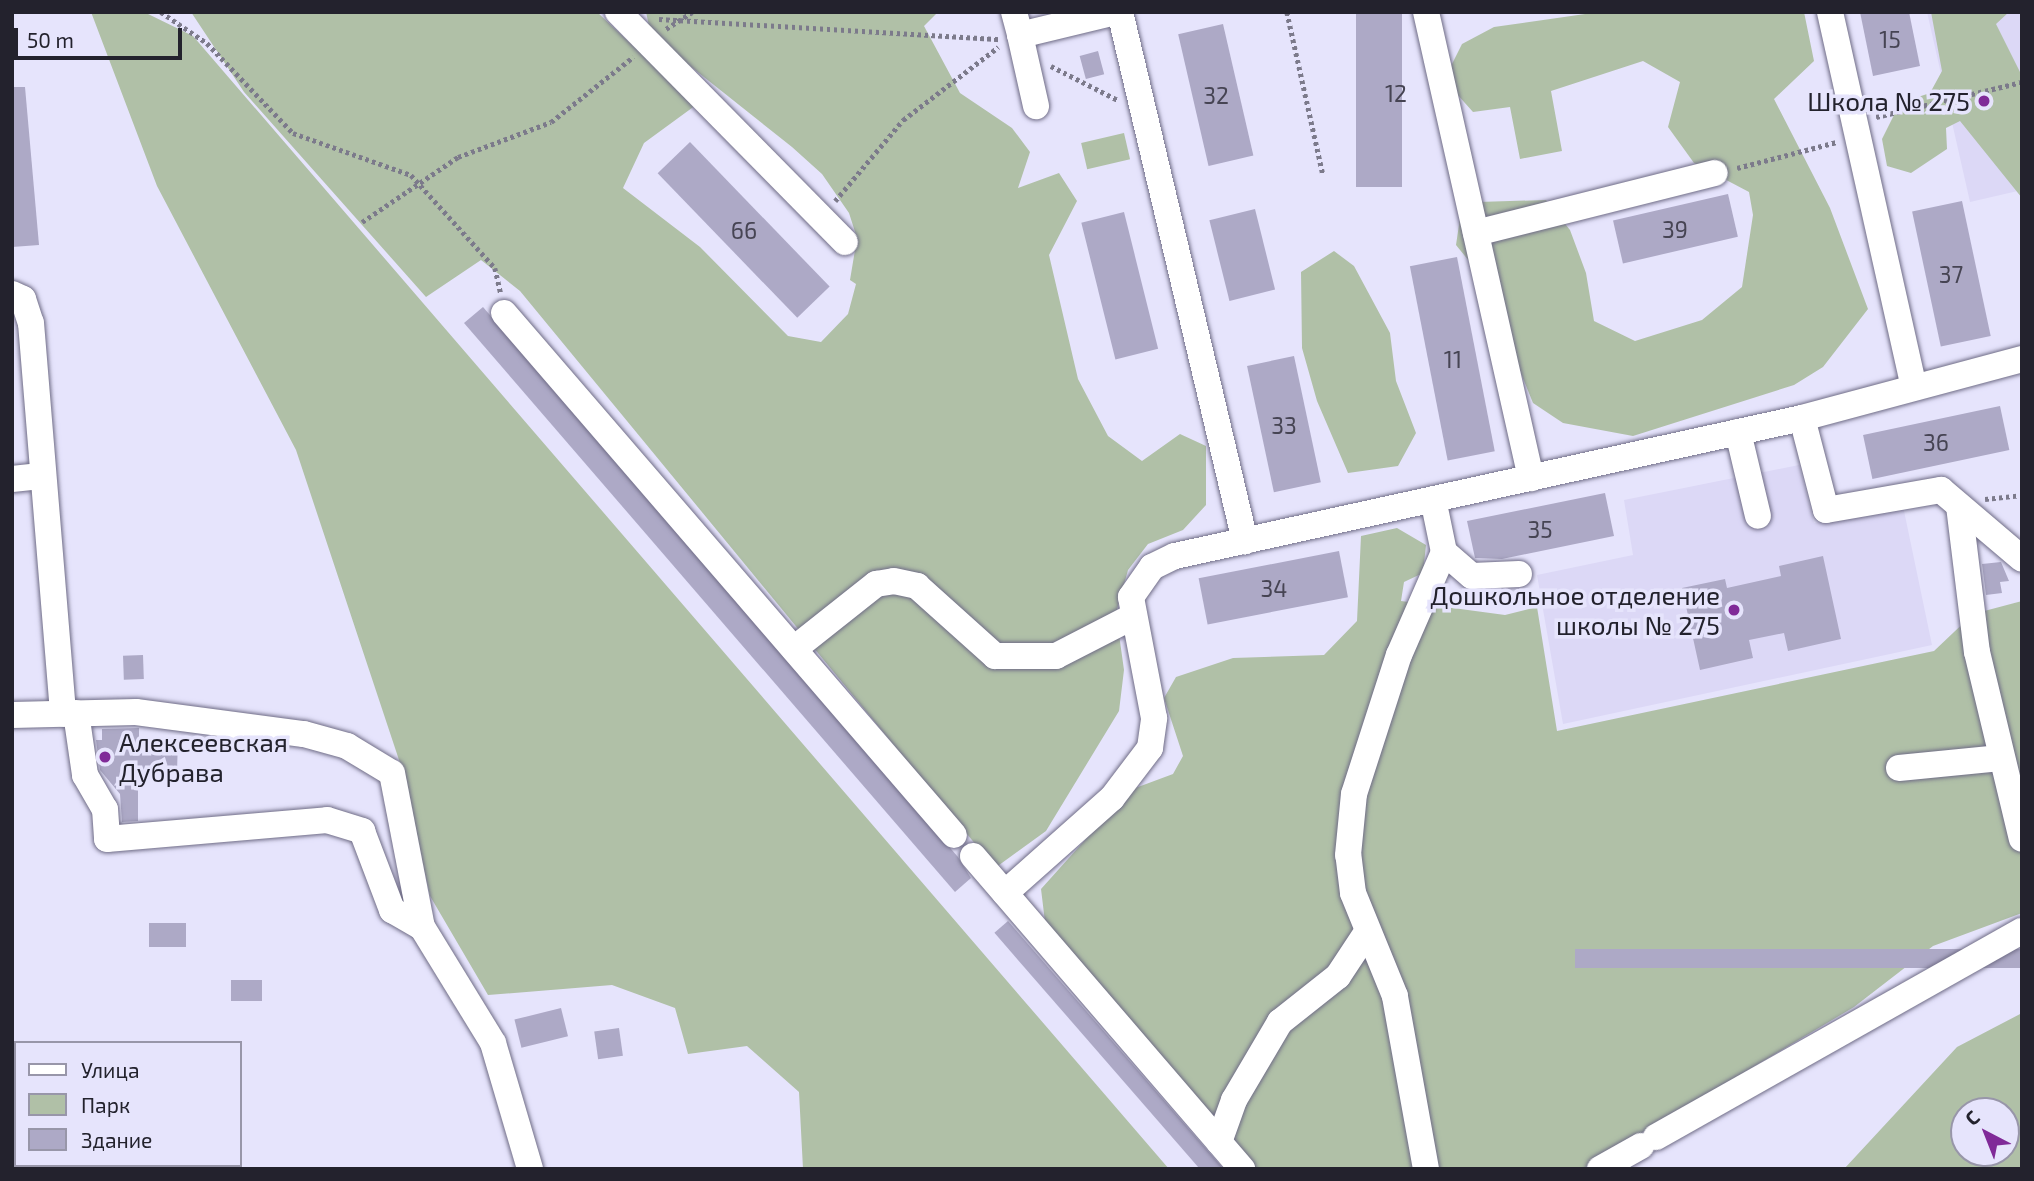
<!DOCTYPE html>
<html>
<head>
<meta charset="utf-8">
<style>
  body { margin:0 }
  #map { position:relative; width:2034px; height:1181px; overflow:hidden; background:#e6e4fc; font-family:"Exo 2",sans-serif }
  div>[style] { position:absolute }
  .built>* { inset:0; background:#dcd8f6 }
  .green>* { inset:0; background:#b0c0a7; transform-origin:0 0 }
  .building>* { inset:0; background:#ada9c6; transform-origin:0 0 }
  .path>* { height:4.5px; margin-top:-2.25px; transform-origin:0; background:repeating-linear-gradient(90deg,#7c7a8b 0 3.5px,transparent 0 7px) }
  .roads { filter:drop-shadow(0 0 2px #6f6c86) drop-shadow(0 0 2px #6f6c86) }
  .minor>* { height:26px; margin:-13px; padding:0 13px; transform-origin:13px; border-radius:13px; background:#fff }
  .dots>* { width:19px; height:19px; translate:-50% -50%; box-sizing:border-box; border:4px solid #e6e4fc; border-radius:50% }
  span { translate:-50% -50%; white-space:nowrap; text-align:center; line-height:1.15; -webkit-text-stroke:7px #e6e4fc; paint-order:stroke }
  .number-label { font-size:23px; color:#464453 }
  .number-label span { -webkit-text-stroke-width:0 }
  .poi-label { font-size:26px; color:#23222d }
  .right { translate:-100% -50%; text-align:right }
  .left { translate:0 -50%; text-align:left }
  .frame { position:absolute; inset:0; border:14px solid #23222d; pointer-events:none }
  .legend { position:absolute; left:14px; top:1041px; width:228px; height:126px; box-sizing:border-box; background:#e6e4fc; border:2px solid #9896a9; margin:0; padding:9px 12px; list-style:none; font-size:21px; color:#23222d }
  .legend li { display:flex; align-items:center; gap:14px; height:35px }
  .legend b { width:35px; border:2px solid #9896a9 }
  .north { position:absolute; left:1950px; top:1097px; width:70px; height:70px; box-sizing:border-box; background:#e6e4fc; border:2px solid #9896a9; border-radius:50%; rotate:318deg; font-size:19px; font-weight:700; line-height:28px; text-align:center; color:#23222d }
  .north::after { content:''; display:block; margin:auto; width:24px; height:32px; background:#802a98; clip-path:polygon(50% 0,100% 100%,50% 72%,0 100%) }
  .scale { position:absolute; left:14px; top:28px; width:168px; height:32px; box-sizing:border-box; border:4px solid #23222d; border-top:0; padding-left:9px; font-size:21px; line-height:24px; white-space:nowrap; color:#23222d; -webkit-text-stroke:5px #e6e4fc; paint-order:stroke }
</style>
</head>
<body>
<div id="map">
  <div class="built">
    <i style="clip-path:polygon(1927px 12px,2022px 12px,2022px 190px,1970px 202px)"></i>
    <i style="clip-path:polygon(1799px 465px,1814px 523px,1903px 506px,1932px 645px,1563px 724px,1537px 575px,1633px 555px,1624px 500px)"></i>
  </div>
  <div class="green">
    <i style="clip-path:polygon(91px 12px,144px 12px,193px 36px,1169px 1169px,803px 1169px,799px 1092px,747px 1046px,688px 1054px,675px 1008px,612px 985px,488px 995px,430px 896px,402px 769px,296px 450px,157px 186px)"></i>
    <i style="clip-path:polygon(191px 12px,597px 12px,696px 105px,644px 143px,623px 188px,700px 247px,788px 336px,821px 342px,848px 314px,856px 284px,850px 280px,857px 238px,849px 213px,822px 174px,792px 147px,651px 35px,646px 12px,938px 12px,924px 26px,960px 93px,1012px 128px,1030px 152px,1018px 188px,1059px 173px,1077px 201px,1049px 255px,1078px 379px,1108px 436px,1142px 461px,1180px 434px,1206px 446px,1206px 505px,1183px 530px,1148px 544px,1128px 570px,1116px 613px,1124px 670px,1119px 711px,1046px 831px,995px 868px,520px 291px,481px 260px,426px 297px,244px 92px)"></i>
    <i style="clip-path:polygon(1599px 12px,1804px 12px,1814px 61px,1774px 99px,1830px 208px,1868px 309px,1823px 367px,1794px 385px,1633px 436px,1563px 423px,1533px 403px,1482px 277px,1456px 245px,1460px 218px,1478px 202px,1546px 200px,1570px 230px,1586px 273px,1594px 321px,1635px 341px,1702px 320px,1742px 287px,1753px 215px,1749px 192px,1694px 163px,1668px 127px,1680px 82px,1643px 61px,1551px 91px,1562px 151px,1520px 159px,1510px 107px,1473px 112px,1456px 93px,1449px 70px,1462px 44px,1494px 27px)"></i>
    <i style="clip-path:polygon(1931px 12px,2009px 12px,1996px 24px,2022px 76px,2022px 198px,1960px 121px,1946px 128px,1947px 149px,1911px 173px,1887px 166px,1882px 139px,1900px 103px,1930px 93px,1942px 71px)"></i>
    <i style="left:1124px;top:133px;width:27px;height:44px;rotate:77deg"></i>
    <i style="clip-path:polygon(1334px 251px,1354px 266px,1390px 333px,1396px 381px,1416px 433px,1398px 466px,1348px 473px,1317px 401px,1302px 348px,1301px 272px)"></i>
    <i style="clip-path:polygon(1397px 528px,1426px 545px,1423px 573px,1404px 582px,1401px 601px,1505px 615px,1537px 607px,1557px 731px,1934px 651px,1973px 614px,2022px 601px,2022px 913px,1933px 946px,1854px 1007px,1582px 1169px,1246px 1169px,1046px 930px,1041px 889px,1130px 790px,1173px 774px,1183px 756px,1164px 698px,1176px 677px,1233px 658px,1324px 655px,1357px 621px,1361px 536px)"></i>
    <i style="clip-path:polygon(evenodd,2022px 1013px,2022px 1169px,1844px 1169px,1957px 1047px,2022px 1013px,1964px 1111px,2006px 1111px,2006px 1153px,1964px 1153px,1964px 1111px)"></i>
  </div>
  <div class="building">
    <i style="left:1356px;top:12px;width:46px;height:175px"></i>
    <i style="clip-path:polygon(1860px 12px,1909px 12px,1920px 66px,1873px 76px)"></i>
    <i style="left:1223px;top:24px;width:135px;height:46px;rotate:77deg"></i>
    <i style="left:1098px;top:51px;width:24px;height:19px;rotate:75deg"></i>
    <i style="clip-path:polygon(12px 87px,25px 87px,39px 245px,12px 247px)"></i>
    <i style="left:690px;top:142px;width:201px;height:45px;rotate:46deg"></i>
    <i style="left:1728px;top:194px;width:44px;height:118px;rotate:77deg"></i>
    <i style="left:1962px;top:201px;width:138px;height:51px;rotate:78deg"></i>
    <i style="left:1255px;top:209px;width:83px;height:47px;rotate:76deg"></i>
    <i style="left:1124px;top:212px;width:141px;height:44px;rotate:76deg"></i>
    <i style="left:1457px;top:257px;width:198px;height:48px;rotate:79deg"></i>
    <i style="clip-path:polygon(483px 307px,958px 857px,971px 878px,955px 892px,464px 323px)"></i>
    <i style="left:1294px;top:356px;width:129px;height:48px;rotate:78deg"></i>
    <i style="left:2000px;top:406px;width:45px;height:140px;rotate:78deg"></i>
    <i style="clip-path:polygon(1605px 493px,1614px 536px,1502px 559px,1475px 558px,1467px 521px)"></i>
    <i style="left:1339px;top:551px;width:47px;height:143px;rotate:79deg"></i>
    <i style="clip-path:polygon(1823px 556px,1841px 639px,1788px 651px,1784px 633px,1749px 640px,1753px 658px,1700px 670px,1682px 588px,1725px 579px,1727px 588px,1781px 576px,1779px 566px)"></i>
    <i style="clip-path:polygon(2001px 562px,2009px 581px,2000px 582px,2002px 593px,1986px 595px,1982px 564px)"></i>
    <i style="left:143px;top:655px;width:24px;height:20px;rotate:88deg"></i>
    <i style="clip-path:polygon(139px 728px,139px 738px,178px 739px,177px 772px,138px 771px,138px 821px,122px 822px,120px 794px,100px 770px,96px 740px,102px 740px,102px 729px)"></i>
    <i style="left:1008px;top:921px;width:327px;height:18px;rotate:49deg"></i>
    <i style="left:149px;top:923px;width:37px;height:24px"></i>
    <i style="left:2022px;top:949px;width:19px;height:447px;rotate:90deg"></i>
    <i style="left:231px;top:980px;width:31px;height:21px"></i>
    <i style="left:561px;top:1008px;width:29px;height:48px;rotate:76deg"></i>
    <i style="left:619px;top:1028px;width:28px;height:25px;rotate:82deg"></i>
  </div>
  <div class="path">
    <i style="left:161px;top:12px;width:55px;rotate:34deg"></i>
    <i style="left:207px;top:43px;width:124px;rotate:46.3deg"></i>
    <i style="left:293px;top:133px;width:125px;rotate:19.6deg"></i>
    <i style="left:411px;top:175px;width:125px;rotate:47.9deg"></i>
    <i style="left:495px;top:268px;width:26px;rotate:77deg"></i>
    <i style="left:1287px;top:12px;width:166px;rotate:77.5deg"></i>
    <i style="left:659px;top:19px;width:342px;rotate:3.4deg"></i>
    <i style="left:666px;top:29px;width:31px;rotate:-33deg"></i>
    <i style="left:1051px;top:66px;width:75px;rotate:26.9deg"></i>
    <i style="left:1876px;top:117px;width:150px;rotate:-13.5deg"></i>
    <i style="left:1737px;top:168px;width:103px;rotate:-14.6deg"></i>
    <i style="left:835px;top:201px;width:106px;rotate:-50deg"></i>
    <i style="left:903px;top:120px;width:120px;rotate:-37.5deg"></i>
    <i style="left:362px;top:222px;width:116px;rotate:-34.1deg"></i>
    <i style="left:458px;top:157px;width:99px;rotate:-20.6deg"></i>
    <i style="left:551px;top:122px;width:105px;rotate:-38.4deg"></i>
    <i style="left:1985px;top:499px;width:37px;rotate:-6deg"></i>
  </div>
  <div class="roads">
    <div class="minor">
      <i style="left:618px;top:12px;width:323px;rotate:45.4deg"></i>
      <i style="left:1014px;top:12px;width:24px;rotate:75deg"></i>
      <i style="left:1020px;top:35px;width:99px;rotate:-13.5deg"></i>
      <i style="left:1120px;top:12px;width:544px;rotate:76.71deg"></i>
      <i style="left:1426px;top:12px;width:478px;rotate:77.3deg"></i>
      <i style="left:1830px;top:12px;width:380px;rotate:77.4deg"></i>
      <i style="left:1020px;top:35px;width:73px;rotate:77.3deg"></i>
      <i style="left:1476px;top:233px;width:246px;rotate:-14.1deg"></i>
      <i style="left:12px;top:294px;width:12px;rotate:24deg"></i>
      <i style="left:23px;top:299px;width:25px;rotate:72deg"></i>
      <i style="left:31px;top:323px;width:392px;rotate:85.3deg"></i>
      <i style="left:504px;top:313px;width:689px;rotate:49.24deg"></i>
      <i style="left:1802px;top:418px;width:95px;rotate:75.4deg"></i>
      <i style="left:1826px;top:510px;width:117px;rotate:-9.9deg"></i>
      <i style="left:1941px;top:490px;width:106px;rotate:40.4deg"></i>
      <i style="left:1738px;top:432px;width:86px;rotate:76.6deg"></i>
      <i style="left:12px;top:479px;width:31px;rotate:-6deg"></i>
      <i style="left:1959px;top:506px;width:147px;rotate:83deg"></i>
      <i style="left:1977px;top:652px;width:192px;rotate:76.5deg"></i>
      <i style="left:1444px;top:552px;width:37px;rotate:41deg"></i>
      <i style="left:1472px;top:576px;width:47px;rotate:-2.4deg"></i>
      <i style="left:794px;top:649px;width:105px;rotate:-38.4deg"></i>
      <i style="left:876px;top:584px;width:18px;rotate:-9deg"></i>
      <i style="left:894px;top:581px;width:24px;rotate:12deg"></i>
      <i style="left:917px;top:586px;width:105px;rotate:41.9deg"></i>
      <i style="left:995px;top:656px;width:61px"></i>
      <i style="left:1056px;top:656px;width:85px;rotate:-27.2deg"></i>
      <i style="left:76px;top:713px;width:63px;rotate:81.7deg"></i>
      <i style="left:85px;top:775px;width:39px;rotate:60deg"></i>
      <i style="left:105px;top:809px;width:30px;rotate:86deg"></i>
      <i style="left:107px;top:839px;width:221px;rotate:-4.9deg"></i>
      <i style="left:327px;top:820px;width:37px;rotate:17deg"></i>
      <i style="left:362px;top:831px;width:85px;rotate:69.2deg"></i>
      <i style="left:392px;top:910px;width:34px;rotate:30deg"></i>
      <i style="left:422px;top:927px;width:136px;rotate:58.5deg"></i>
      <i style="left:493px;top:1043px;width:131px;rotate:73.6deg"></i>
      <i style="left:12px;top:715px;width:124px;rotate:-1.4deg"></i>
      <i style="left:136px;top:712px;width:169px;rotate:7.5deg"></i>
      <i style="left:304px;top:734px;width:45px;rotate:15.6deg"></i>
      <i style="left:347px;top:746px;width:52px;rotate:31deg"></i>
      <i style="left:392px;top:773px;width:157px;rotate:79deg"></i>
      <i style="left:1899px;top:768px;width:102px;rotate:-5.6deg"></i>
      <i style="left:973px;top:856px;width:413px;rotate:49.3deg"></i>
      <i style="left:1005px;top:893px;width:143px;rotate:-41.6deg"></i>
      <i style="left:1112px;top:798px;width:63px;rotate:-52.8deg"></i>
      <i style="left:1150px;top:748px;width:30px;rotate:-82deg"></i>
      <i style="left:1154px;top:718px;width:123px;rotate:-100.8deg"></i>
      <i style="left:1131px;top:597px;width:37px;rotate:-55deg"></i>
      <i style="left:1152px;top:567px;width:25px;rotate:-26deg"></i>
      <i style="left:1175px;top:556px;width:642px;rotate:-12.41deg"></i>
      <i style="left:1802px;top:418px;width:228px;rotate:-15deg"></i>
      <i style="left:1656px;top:1137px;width:420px;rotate:-29.4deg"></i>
      <i style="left:1219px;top:1142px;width:45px;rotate:-70.3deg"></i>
      <i style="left:1234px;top:1100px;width:91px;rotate:-59.5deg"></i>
      <i style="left:1280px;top:1022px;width:74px;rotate:-38.4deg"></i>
      <i style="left:1338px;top:976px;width:53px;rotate:-56.6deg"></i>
      <i style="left:1426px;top:1169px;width:176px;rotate:-100.2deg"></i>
      <i style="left:1395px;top:996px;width:111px;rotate:-112.2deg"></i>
      <i style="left:1353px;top:893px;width:38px;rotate:-97deg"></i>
      <i style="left:1348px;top:855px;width:61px;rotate:-84.4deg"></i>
      <i style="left:1354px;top:794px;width:146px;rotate:-72.1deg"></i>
      <i style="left:1399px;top:655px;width:112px;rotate:-66.4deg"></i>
      <i style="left:1444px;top:552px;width:54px;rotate:-101.7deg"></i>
      <i style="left:1600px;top:1169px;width:47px;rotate:-29.3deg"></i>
    </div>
  </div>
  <div class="dots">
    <i style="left:1984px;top:101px;background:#802a98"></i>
    <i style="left:1734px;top:610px;background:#802a98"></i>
    <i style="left:105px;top:757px;background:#802a98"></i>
  </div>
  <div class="number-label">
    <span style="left:1890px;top:39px">15</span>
    <span style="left:1396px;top:93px">12</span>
    <span style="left:1216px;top:95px">32</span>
    <span style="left:1675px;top:229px">39</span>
    <span style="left:744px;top:230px">66</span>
    <span style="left:1951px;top:274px">37</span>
    <span style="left:1453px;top:359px">11</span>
    <span style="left:1284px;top:425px">33</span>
    <span style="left:1936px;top:442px">36</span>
    <span style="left:1540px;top:529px">35</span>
    <span style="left:1274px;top:588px">34</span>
  </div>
  <div class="poi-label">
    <span class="right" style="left:1970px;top:101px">Школа № 275</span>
    <span class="right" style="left:1720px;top:610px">Дошкольное отделение<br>школы № 275</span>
    <span class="left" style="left:119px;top:757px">Алексеевская<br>Дубрава</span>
  </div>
  <div class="frame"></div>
  <ul class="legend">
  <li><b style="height:9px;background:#fff"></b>Улица</li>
  <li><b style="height:19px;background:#b0c0a7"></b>Парк</li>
  <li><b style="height:19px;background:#ada9c6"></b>Здание</li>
  </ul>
  <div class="north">С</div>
  <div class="scale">50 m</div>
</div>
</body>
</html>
